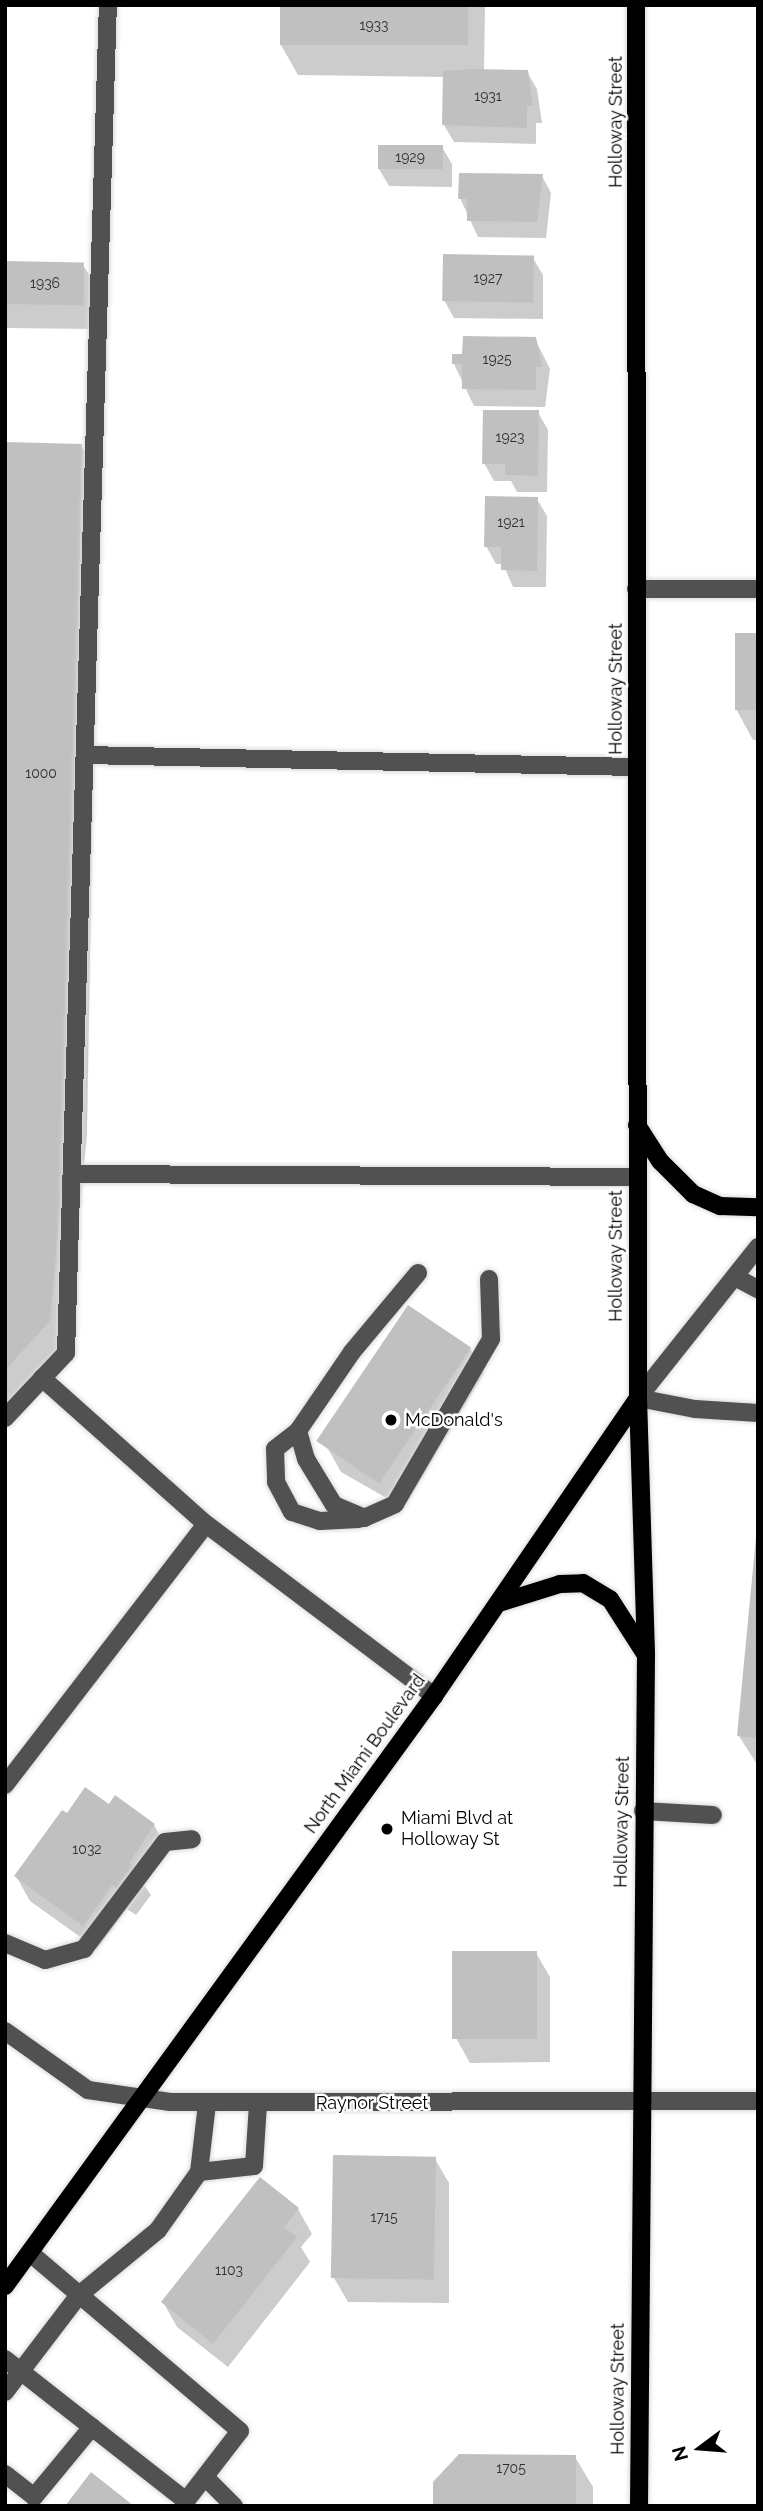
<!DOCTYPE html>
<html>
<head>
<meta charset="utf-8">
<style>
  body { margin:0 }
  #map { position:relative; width:763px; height:2511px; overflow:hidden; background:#fff; font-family:Raleway,sans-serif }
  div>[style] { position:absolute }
  .shadow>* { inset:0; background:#0003 }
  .building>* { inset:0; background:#c0c0c0; transform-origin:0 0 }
  .roads { filter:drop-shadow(0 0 2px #dbdbdb) drop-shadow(0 0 2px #dbdbdb) }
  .minor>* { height:18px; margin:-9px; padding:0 9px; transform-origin:9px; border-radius:9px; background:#515151 }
  .major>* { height:18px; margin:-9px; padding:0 9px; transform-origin:9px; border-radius:9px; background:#000 }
  .dots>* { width:19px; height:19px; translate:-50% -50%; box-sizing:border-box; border:4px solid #fff; border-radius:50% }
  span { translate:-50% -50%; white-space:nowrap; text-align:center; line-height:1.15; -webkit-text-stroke:5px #fff; paint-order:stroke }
  .number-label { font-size:14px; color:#303030 }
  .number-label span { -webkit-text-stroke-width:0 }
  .street-label { font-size:18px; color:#000 }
  .poi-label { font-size:18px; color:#000 }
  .left { translate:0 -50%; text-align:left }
  .frame { position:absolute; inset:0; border:7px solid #000; pointer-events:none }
  .north { position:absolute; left:665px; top:2413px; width:70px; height:70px; -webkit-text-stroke:5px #fff; paint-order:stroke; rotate:254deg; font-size:19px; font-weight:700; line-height:28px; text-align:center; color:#000 }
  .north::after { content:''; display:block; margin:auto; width:24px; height:32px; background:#000; clip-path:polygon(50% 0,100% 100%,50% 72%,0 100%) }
</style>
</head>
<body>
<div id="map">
  <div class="shadow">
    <i style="clip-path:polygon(281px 5px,485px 5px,484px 73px,527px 72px,537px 89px,542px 123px,536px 123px,536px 144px,454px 142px,444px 125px,444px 77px,298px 75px,281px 45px)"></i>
    <i style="clip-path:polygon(442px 147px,452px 164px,452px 187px,389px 186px,379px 169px)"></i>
    <i style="clip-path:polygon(542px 176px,551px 193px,546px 238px,478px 237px,460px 198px)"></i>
    <i style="clip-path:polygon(533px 258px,543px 275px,543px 319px,454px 318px,444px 300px)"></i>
    <i style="clip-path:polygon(5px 263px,83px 265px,98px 289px,97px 329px,5px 328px)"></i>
    <i style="clip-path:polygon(535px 339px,550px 369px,545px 407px,474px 406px,454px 364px,464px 356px)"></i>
    <i style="clip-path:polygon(538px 412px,548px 430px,547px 492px,517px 492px,511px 481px,494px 481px,484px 463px)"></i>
    <i style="clip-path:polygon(5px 444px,81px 445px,98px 475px,87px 1133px,67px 1351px,5px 1419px)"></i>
    <i style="clip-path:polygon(537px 499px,547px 516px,546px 587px,513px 587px,503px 564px,496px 564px,486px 546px)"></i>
    <i style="clip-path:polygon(758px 634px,758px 740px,753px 740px,736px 709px)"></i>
    <i style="clip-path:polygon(470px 1348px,484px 1373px,404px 1508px,341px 1472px,327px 1447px)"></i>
    <i style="clip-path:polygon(758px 1536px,758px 1766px,739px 1736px)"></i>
    <i style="clip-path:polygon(109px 1806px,154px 1825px,168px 1850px,144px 1885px,151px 1895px,136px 1915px,127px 1909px,97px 1949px,30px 1901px,16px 1876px,67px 1815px)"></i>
    <i style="clip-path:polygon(536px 1953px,550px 1977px,550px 2062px,470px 2063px,456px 2038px)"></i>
    <i style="clip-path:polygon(435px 2159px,449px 2183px,449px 2303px,348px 2302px,334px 2278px)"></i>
    <i style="clip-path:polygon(298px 2209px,312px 2234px,301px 2247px,310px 2262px,228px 2367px,177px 2327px,163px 2302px)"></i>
    <i style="clip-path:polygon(575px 2457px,593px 2487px,593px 2506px,435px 2506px)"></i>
  </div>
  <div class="building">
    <i style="left:280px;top:5px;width:188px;height:40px"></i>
    <i style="clip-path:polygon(471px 69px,528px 70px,533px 106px,527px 106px,527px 128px,442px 125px,443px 71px)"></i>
    <i style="left:378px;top:145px;width:65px;height:24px"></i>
    <i style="clip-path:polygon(459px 173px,543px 174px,537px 222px,467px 221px,467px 199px,458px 199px)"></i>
    <i style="left:443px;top:254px;width:91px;height:47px;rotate:1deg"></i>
    <i style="left:5px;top:261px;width:79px;height:43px;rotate:1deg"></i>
    <i style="clip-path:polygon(463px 336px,536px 337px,542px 367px,536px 367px,536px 390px,462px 389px,462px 364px,452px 364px,452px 354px,462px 354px)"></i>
    <i style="clip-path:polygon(483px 410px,539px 410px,538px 476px,505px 475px,505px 464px,482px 464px)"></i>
    <i style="clip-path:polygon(5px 442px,82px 444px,70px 1102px,50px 1321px,5px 1370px)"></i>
    <i style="clip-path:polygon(485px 496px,538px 497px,537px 571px,501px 570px,501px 547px,484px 547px)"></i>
    <i style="left:735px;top:633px;width:23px;height:77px"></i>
    <i style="left:408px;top:1305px;width:76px;height:164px;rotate:34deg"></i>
    <i style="clip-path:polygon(756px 1537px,758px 1538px,758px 1738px,737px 1736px)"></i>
    <i style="clip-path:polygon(85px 1787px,109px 1804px,115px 1795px,155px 1824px,129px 1863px,138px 1870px,122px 1892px,112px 1885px,83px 1926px,14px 1876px,62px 1810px,67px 1813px)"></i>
    <i style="left:452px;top:1951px;width:85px;height:88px"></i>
    <i style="left:333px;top:2155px;width:103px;height:123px;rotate:1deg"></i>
    <i style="clip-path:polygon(260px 2177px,299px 2208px,284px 2227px,297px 2237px,213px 2344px,161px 2302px)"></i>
    <i style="clip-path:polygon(459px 2454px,576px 2455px,576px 2506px,433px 2506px,433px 2482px)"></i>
    <i style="clip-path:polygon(91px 2472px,134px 2506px,65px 2506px)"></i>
  </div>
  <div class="roads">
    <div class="minor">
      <i style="left:636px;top:589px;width:122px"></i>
      <i style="left:85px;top:755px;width:552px;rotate:1.25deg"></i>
      <i style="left:72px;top:1174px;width:565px;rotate:0.3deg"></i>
      <i style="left:758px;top:1247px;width:193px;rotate:128.5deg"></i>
      <i style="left:638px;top:1398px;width:58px;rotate:10.9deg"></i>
      <i style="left:695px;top:1409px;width:63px;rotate:3.6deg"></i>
      <i style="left:418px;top:1273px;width:103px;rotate:129.9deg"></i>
      <i style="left:352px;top:1352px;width:96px;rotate:124.4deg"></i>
      <i style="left:298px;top:1431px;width:29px;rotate:74deg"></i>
      <i style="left:306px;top:1459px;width:54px;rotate:58.7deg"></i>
      <i style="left:334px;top:1505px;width:33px;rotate:23deg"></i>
      <i style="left:364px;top:1518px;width:34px;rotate:-24deg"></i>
      <i style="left:395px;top:1504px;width:191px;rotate:-59.8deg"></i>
      <i style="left:491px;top:1339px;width:60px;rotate:-91.9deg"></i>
      <i style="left:735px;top:1277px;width:26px;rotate:28deg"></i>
      <i style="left:42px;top:1378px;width:220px;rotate:41.7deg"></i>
      <i style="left:206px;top:1524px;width:286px;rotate:37deg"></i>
      <i style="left:5px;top:1418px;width:89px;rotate:-46.8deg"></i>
      <i style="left:66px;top:1353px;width:1349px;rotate:-88.22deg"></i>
      <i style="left:298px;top:1431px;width:29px;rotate:142deg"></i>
      <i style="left:275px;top:1449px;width:33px;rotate:88deg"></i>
      <i style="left:276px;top:1482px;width:34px;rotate:62deg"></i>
      <i style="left:292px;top:1512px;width:29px;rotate:18deg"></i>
      <i style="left:320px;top:1521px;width:39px;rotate:-3deg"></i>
      <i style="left:5px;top:1785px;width:329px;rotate:-52.4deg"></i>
      <i style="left:643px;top:1811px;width:70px;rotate:3.3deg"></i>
      <i style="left:5px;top:1943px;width:43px;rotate:23deg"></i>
      <i style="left:45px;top:1960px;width:41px;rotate:-15.8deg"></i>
      <i style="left:84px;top:1949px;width:134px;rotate:-52.9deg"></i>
      <i style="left:165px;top:1842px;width:27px;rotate:-6deg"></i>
      <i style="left:5px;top:2031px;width:102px;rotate:35.4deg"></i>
      <i style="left:88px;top:2090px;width:83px;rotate:8.3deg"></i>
      <i style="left:170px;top:2102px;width:588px;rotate:-0.1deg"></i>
      <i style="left:199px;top:2172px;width:55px;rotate:-6.2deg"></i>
      <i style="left:254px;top:2166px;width:62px;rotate:-86.3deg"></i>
      <i style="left:5px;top:2359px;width:230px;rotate:38.1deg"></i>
      <i style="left:186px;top:2501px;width:88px;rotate:-52.4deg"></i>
      <i style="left:240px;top:2431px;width:275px;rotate:-139.7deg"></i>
      <i style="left:5px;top:2392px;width:122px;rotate:-52.7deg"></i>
      <i style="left:79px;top:2295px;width:102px;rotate:-39.4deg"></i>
      <i style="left:158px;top:2230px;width:71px;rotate:-54.7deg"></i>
      <i style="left:199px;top:2172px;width:68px;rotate:-83.3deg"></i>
      <i style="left:5px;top:2474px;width:37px;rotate:38deg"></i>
      <i style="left:34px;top:2497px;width:91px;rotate:-50.4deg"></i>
      <i style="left:205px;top:2477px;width:41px;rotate:45deg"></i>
    </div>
    <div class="major">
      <i style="left:636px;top:5px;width:1393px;rotate:89.92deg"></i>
      <i style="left:638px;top:1398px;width:257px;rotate:88.2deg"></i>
      <i style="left:646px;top:1655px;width:851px;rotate:90.47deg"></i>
      <i style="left:637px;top:1125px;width:43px;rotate:57.4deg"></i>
      <i style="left:660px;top:1161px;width:47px;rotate:45deg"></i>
      <i style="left:693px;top:1194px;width:30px;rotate:24deg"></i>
      <i style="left:720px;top:1206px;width:38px;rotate:2deg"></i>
      <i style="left:499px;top:1603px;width:64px;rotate:-17.3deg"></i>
      <i style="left:560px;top:1584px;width:23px;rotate:-2deg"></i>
      <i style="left:583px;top:1583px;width:31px;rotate:31deg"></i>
      <i style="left:610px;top:1599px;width:63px;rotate:57.3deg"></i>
      <i style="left:5px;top:2286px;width:729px;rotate:-53.98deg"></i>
      <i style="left:434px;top:1696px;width:361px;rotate:-55.6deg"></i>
    </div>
  </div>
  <div class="dots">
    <i style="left:391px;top:1420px;background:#000"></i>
    <i style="left:387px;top:1829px;background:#000"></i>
  </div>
  <div class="number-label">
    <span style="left:374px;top:25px">1933</span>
    <span style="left:488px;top:96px">1931</span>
    <span style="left:410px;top:157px">1929</span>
    <span style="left:488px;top:278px">1927</span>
    <span style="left:45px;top:283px">1936</span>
    <span style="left:497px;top:359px">1925</span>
    <span style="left:510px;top:437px">1923</span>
    <span style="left:511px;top:522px">1921</span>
    <span style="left:41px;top:773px">1000</span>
    <span style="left:87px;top:1849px">1032</span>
    <span style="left:384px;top:2217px">1715</span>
    <span style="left:229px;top:2270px">1103</span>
    <span style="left:511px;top:2468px">1705</span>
  </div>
  <div class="street-label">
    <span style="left:616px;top:122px;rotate:-90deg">Holloway Street</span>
    <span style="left:616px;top:689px;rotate:-90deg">Holloway Street</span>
    <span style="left:616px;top:1256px;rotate:-90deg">Holloway Street</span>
    <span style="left:365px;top:1754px;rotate:-54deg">North Miami Boulevard</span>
    <span style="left:622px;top:1822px;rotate:-89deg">Holloway Street</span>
    <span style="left:372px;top:2103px">Raynor Street</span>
    <span style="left:618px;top:2389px;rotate:-90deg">Holloway Street</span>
  </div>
  <div class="poi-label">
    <span class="left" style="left:405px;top:1420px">McDonald's</span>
    <span class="left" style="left:401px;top:1829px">Miami Blvd at<br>Holloway St</span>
  </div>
  <div class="frame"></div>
  <div class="north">N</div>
</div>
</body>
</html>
